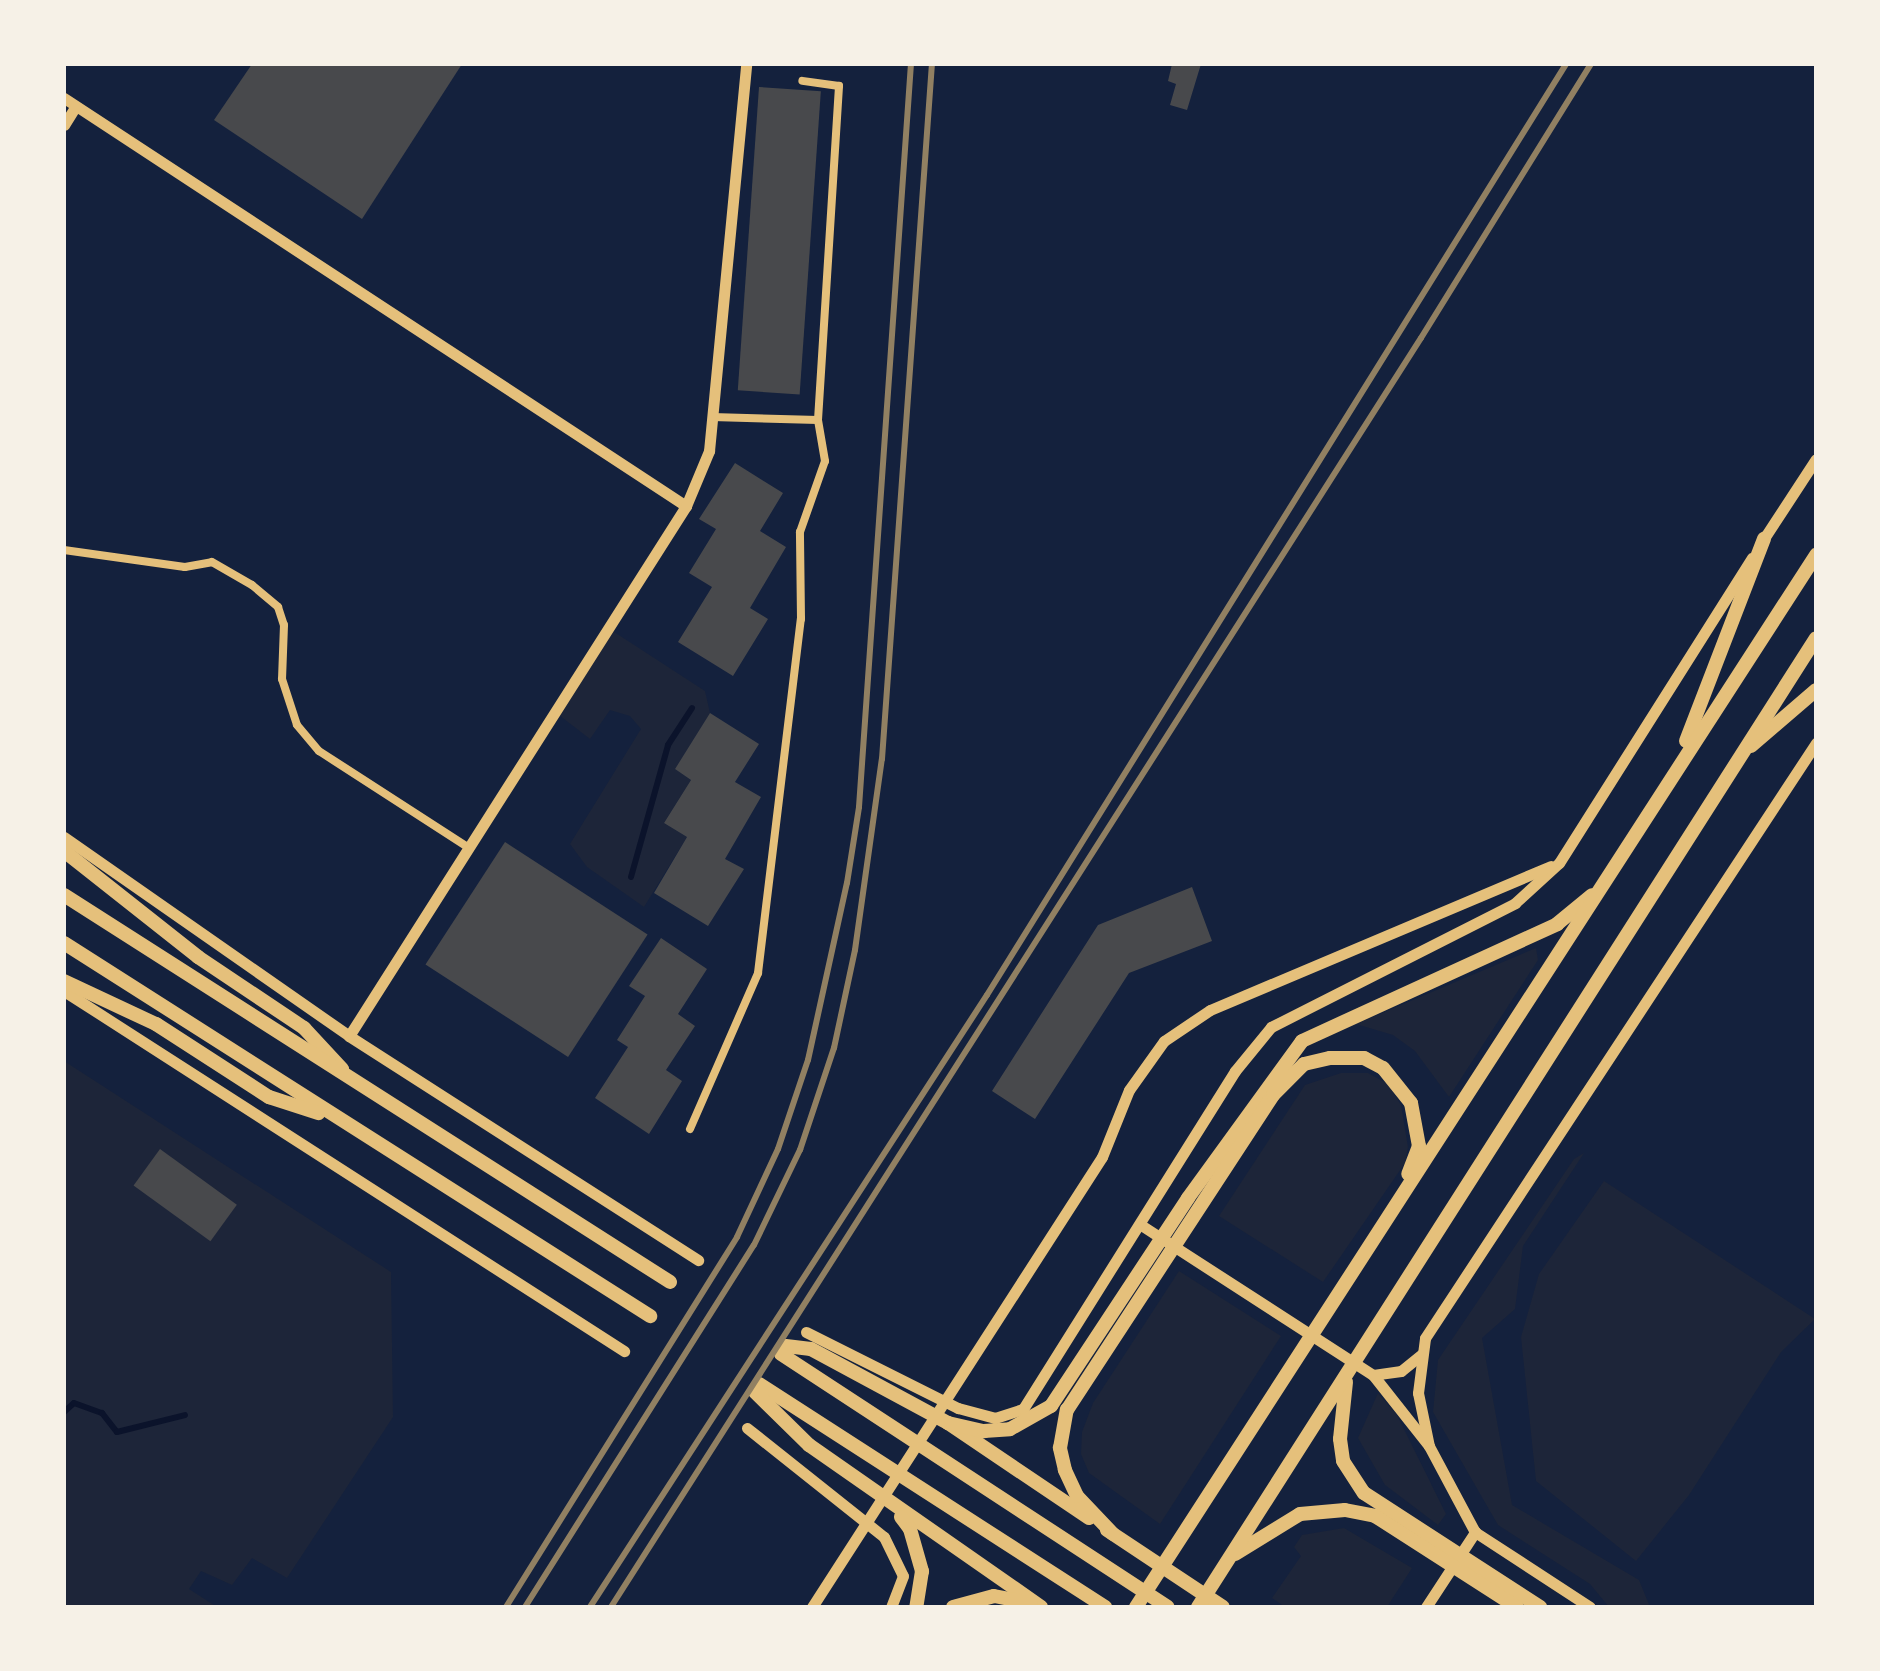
<!DOCTYPE html>
<html>
<head>
<meta charset="utf-8">
<style>
  body { margin:0 }
  #map { position:relative; width:1880px; height:1671px; overflow:hidden; background:#14213d; font-family:"Varela Round",sans-serif }
  div>[style] { position:absolute }
  .green>* { inset:0; background:#1d2539 }
  .stream>* { height:6px; margin:-3px; padding:0 3px; transform-origin:3px; border-radius:3px; background:#0b132b }
  .building>* { inset:0; background:#48494c; transform-origin:0 0 }
  .minor>* { height:8px; margin:-4px; padding:0 4px; transform-origin:4px; border-radius:4px; background:#e5c07b }
  .tertiary>* { height:11px; margin:-5.5px; padding:0 5.5px; transform-origin:5.5px; border-radius:5.5px; background:#e5c07b }
  .trunk>* { height:14px; margin:-7px; padding:0 7px; transform-origin:7px; border-radius:7px; background:#e5c07b }
  .rail>* { height:6px; margin:-3px; padding:0 3px; transform-origin:3px; border-radius:3px; background:#918062 }
  span { translate:-50% -50%; white-space:nowrap; text-align:center; line-height:1.15; -webkit-text-stroke:6px #f6f1e7; paint-order:stroke }
  .frame { position:absolute; inset:0; border:66px solid #f6f1e7; pointer-events:none }
</style>
</head>
<body>
<div id="map">
  <div class="green">
    <i style="clip-path:polygon(608px 628px,705px 691px,710px 713px,675px 769px,691px 780px,664px 823px,687px 837px,644px 907px,587px 867px,570px 844px,641px 729px,630px 716px,610px 710px,590px 739px,555px 712px)"></i>
    <i style="clip-path:polygon(1536px 948px,1538px 960px,1449px 1097px,1415px 1051px,1393px 1035px,1356px 1024px)"></i>
    <i style="clip-path:polygon(64px 1061px,391px 1272px,393px 1417px,287px 1578px,252px 1558px,232px 1585px,201px 1571px,189px 1589px,217px 1607px,64px 1607px)"></i>
    <i style="clip-path:polygon(1341px 1073px,1368px 1073px,1388px 1084px,1401px 1105px,1408px 1147px,1405px 1163px,1323px 1282px,1219px 1216px,1305px 1085px)"></i>
    <i style="clip-path:polygon(1584px 1153px,1523px 1246px,1515px 1309px,1482px 1338px,1512px 1505px,1639px 1580px,1650px 1607px,1609px 1607px,1590px 1584px,1498px 1525px,1433px 1412px,1438px 1360px,1574px 1159px)"></i>
    <i style="clip-path:polygon(1604px 1181px,1815px 1319px,1781px 1352px,1689px 1495px,1636px 1561px,1536px 1481px,1521px 1337px,1539px 1274px)"></i>
    <i style="clip-path:polygon(1179px 1271px,1281px 1336px,1160px 1524px,1089px 1473px,1081px 1454px,1082px 1432px,1093px 1403px)"></i>
    <i style="clip-path:polygon(1378px 1393px,1397px 1415px,1446px 1514px,1438px 1525px,1385px 1485px,1358px 1438px)"></i>
    <i style="clip-path:polygon(1344px 1528px,1412px 1568px,1387px 1607px,1285px 1607px,1272px 1598px,1301px 1556px,1294px 1547px,1302px 1535px)"></i>
  </div>
  <div class="stream">
    <i style="left:631px;top:877px;width:137px;rotate:-74.3deg"></i>
    <i style="left:668px;top:745px;width:44px;rotate:-57deg"></i>
    <i style="left:64px;top:1412px;width:13px;rotate:-42deg"></i>
    <i style="left:74px;top:1403px;width:30px;rotate:20deg"></i>
    <i style="left:102px;top:1413px;width:24px;rotate:52deg"></i>
    <i style="left:117px;top:1432px;width:70px;rotate:-14deg"></i>
  </div>
  <div class="building">
    <i style="clip-path:polygon(252px 64px,462px 64px,362px 219px,214px 120px)"></i>
    <i style="clip-path:polygon(1172px 64px,1201px 64px,1187px 110px,1170px 105px,1176px 84px,1168px 81px)"></i>
    <i style="left:759px;top:87px;width:62px;height:304px;rotate:4deg"></i>
    <i style="clip-path:polygon(735px 463px,783px 493px,760px 531px,786px 547px,750px 608px,768px 619px,733px 676px,678px 642px,712px 587px,689px 573px,716px 529px,699px 519px)"></i>
    <i style="clip-path:polygon(710px 713px,759px 744px,735px 782px,761px 797px,725px 859px,744px 869px,708px 926px,654px 893px,687px 837px,664px 823px,691px 780px,675px 769px)"></i>
    <i style="left:505px;top:842px;width:170px;height:146px;rotate:33deg"></i>
    <i style="clip-path:polygon(1192px 887px,1212px 941px,1129px 973px,1035px 1119px,992px 1091px,1098px 925px)"></i>
    <i style="clip-path:polygon(661px 938px,707px 969px,678px 1014px,695px 1026px,666px 1070px,682px 1081px,649px 1134px,595px 1098px,628px 1047px,617px 1040px,645px 996px,629px 986px)"></i>
    <i style="left:160px;top:1149px;width:95px;height:45px;rotate:36deg"></i>
  </div>
  <div class="minor">
    <i style="left:712px;top:417px;width:106px;rotate:1.6deg"></i>
    <i style="left:64px;top:550px;width:122px;rotate:8deg"></i>
    <i style="left:185px;top:567px;width:27px;rotate:-10deg"></i>
    <i style="left:212px;top:562px;width:46px;rotate:29.9deg"></i>
    <i style="left:252px;top:585px;width:34px;rotate:40deg"></i>
    <i style="left:278px;top:607px;width:19px;rotate:72deg"></i>
    <i style="left:284px;top:625px;width:54px;rotate:92.1deg"></i>
    <i style="left:282px;top:679px;width:48px;rotate:71.9deg"></i>
    <i style="left:297px;top:725px;width:34px;rotate:50deg"></i>
    <i style="left:319px;top:751px;width:179px;rotate:32.9deg"></i>
    <i style="left:690px;top:1129px;width:170px;rotate:-66.4deg"></i>
    <i style="left:758px;top:973px;width:357px;rotate:-83.1deg"></i>
    <i style="left:801px;top:619px;width:87px;rotate:-90.7deg"></i>
    <i style="left:800px;top:532px;width:75px;rotate:-70.6deg"></i>
    <i style="left:825px;top:461px;width:42px;rotate:-99.7deg"></i>
    <i style="left:818px;top:420px;width:335px;rotate:-86.4deg"></i>
    <i style="left:839px;top:86px;width:37px;rotate:-172deg"></i>
  </div>
  <div class="tertiary">
    <i style="left:64px;top:98px;width:744px;rotate:33.26deg"></i>
    <i style="left:64px;top:125px;width:22px;rotate:-58deg"></i>
    <i style="left:1761px;top:543px;width:100px;rotate:-56.8deg"></i>
    <i style="left:64px;top:837px;width:348px;rotate:34.9deg"></i>
    <i style="left:349px;top:1036px;width:415px;rotate:32.7deg"></i>
    <i style="left:64px;top:991px;width:666px;rotate:32.74deg"></i>
    <i style="left:349px;top:1036px;width:628px;rotate:-57.55deg"></i>
    <i style="left:686px;top:506px;width:60px;rotate:-67.3deg"></i>
    <i style="left:709px;top:451px;width:389px;rotate:-84.5deg"></i>
    <i style="left:1141px;top:1225px;width:276px;rotate:32.9deg"></i>
    <i style="left:806px;top:1332px;width:170px;rotate:26.6deg"></i>
    <i style="left:958px;top:1408px;width:38px;rotate:15deg"></i>
    <i style="left:995px;top:1418px;width:29px;rotate:-18deg"></i>
    <i style="left:1023px;top:1409px;width:399px;rotate:-57.9deg"></i>
    <i style="left:1235px;top:1071px;width:57px;rotate:-50.7deg"></i>
    <i style="left:1271px;top:1027px;width:274px;rotate:-26.9deg"></i>
    <i style="left:1515px;top:903px;width:59px;rotate:-42.3deg"></i>
    <i style="left:1559px;top:863px;width:361px;rotate:-57.7deg"></i>
    <i style="left:1422px;top:1354px;width:27px;rotate:141deg"></i>
    <i style="left:1401px;top:1371px;width:28px;rotate:172deg"></i>
    <i style="left:1373px;top:1375px;width:90px;rotate:51.7deg"></i>
    <i style="left:1429px;top:1446px;width:98px;rotate:61.9deg"></i>
    <i style="left:1475px;top:1532px;width:137px;rotate:33.1deg"></i>
    <i style="left:747px;top:1428px;width:175px;rotate:38.5deg"></i>
    <i style="left:884px;top:1537px;width:43px;rotate:64deg"></i>
    <i style="left:903px;top:1576px;width:33px;rotate:111deg"></i>
    <i style="left:1429px;top:1446px;width:54px;rotate:-101.7deg"></i>
    <i style="left:1418px;top:1393px;width:55px;rotate:-82.7deg"></i>
    <i style="left:1425px;top:1338px;width:712px;rotate:-56.69deg"></i>
    <i style="left:812px;top:1607px;width:535px;rotate:-57.2deg"></i>
    <i style="left:1102px;top:1157px;width:72px;rotate:-68.1deg"></i>
    <i style="left:1129px;top:1090px;width:60px;rotate:-54.5deg"></i>
    <i style="left:1164px;top:1041px;width:55px;rotate:-34deg"></i>
    <i style="left:1210px;top:1010px;width:370px;rotate:-22.9deg"></i>
    <i style="left:1426px;top:1607px;width:90px;rotate:-56.8deg"></i>
  </div>
  <div class="trunk">
    <i style="left:1686px;top:741px;width:217px;rotate:-68.9deg"></i>
    <i style="left:1751px;top:746px;width:86px;rotate:-40.7deg"></i>
    <i style="left:64px;top:851px;width:171px;rotate:38.3deg"></i>
    <i style="left:198px;top:957px;width:128px;rotate:33.8deg"></i>
    <i style="left:304px;top:1028px;width:56px;rotate:47.2deg"></i>
    <i style="left:64px;top:895px;width:719px;rotate:32.56deg"></i>
    <i style="left:64px;top:943px;width:695px;rotate:32.48deg"></i>
    <i style="left:64px;top:981px;width:102px;rotate:25.1deg"></i>
    <i style="left:156px;top:1024px;width:135px;rotate:32.9deg"></i>
    <i style="left:269px;top:1097px;width:52px;rotate:18.1deg"></i>
    <i style="left:786px;top:1346px;width:25px;rotate:7deg"></i>
    <i style="left:811px;top:1349px;width:156px;rotate:28.4deg"></i>
    <i style="left:948px;top:1423px;width:170px;rotate:34deg"></i>
    <i style="left:781px;top:1354px;width:462px;rotate:33.2deg"></i>
    <i style="left:1346px;top:1382px;width:57px;rotate:96deg"></i>
    <i style="left:1340px;top:1439px;width:22px;rotate:82deg"></i>
    <i style="left:1343px;top:1461px;width:38px;rotate:57deg"></i>
    <i style="left:1364px;top:1493px;width:210px;rotate:32.9deg"></i>
    <i style="left:759px;top:1384px;width:412px;rotate:32.8deg"></i>
    <i style="left:755px;top:1392px;width:76px;rotate:44.5deg"></i>
    <i style="left:809px;top:1445px;width:283px;rotate:34.9deg"></i>
    <i style="left:948px;top:1423px;width:37px;rotate:13deg"></i>
    <i style="left:984px;top:1431px;width:26px;rotate:-4deg"></i>
    <i style="left:1010px;top:1429px;width:47px;rotate:-29.3deg"></i>
    <i style="left:1051px;top:1406px;width:249px;rotate:-56.6deg"></i>
    <i style="left:1188px;top:1198px;width:194px;rotate:-54deg"></i>
    <i style="left:1302px;top:1041px;width:281px;rotate:-24.6deg"></i>
    <i style="left:1557px;top:924px;width:45px;rotate:-39.6deg"></i>
    <i style="left:901px;top:1517px;width:15px;rotate:53deg"></i>
    <i style="left:910px;top:1529px;width:44px;rotate:74.1deg"></i>
    <i style="left:922px;top:1571px;width:36px;rotate:99deg"></i>
    <i style="left:1107px;top:1530px;width:139px;rotate:33.6deg"></i>
    <i style="left:1113px;top:1534px;width:52px;rotate:-133.5deg"></i>
    <i style="left:1077px;top:1496px;width:29px;rotate:-115deg"></i>
    <i style="left:1065px;top:1470px;width:23px;rotate:-103deg"></i>
    <i style="left:1060px;top:1448px;width:39px;rotate:-80deg"></i>
    <i style="left:1067px;top:1410px;width:376px;rotate:-56.8deg"></i>
    <i style="left:1273px;top:1095px;width:44px;rotate:-45deg"></i>
    <i style="left:1304px;top:1064px;width:27px;rotate:-13deg"></i>
    <i style="left:1330px;top:1058px;width:34px"></i>
    <i style="left:1364px;top:1058px;width:21px;rotate:28deg"></i>
    <i style="left:1383px;top:1068px;width:45px;rotate:51.3deg"></i>
    <i style="left:1411px;top:1103px;width:44px;rotate:79.5deg"></i>
    <i style="left:1419px;top:1146px;width:30px;rotate:111deg"></i>
    <i style="left:1235px;top:1554px;width:76px;rotate:-31.6deg"></i>
    <i style="left:1300px;top:1514px;width:45px;rotate:-5.1deg"></i>
    <i style="left:1345px;top:1510px;width:31px;rotate:11deg"></i>
    <i style="left:1375px;top:1516px;width:169px;rotate:32.7deg"></i>
    <i style="left:953px;top:1607px;width:42px;rotate:-15deg"></i>
    <i style="left:994px;top:1596px;width:37px;rotate:11deg"></i>
    <i style="left:1136px;top:1607px;width:1253px;rotate:-57.12deg"></i>
    <i style="left:1198px;top:1607px;width:1149px;rotate:-57.47deg"></i>
  </div>
  <div class="rail">
    <i style="left:506px;top:1607px;width:436px;rotate:-58deg"></i>
    <i style="left:737px;top:1237px;width:97px;rotate:-65deg"></i>
    <i style="left:778px;top:1149px;width:94px;rotate:-71.4deg"></i>
    <i style="left:808px;top:1060px;width:181px;rotate:-77.6deg"></i>
    <i style="left:847px;top:883px;width:77px;rotate:-81deg"></i>
    <i style="left:859px;top:807px;width:745px;rotate:-86deg"></i>
    <i style="left:525px;top:1607px;width:428px;rotate:-57.7deg"></i>
    <i style="left:754px;top:1245px;width:106px;rotate:-64.2deg"></i>
    <i style="left:800px;top:1150px;width:108px;rotate:-71.6deg"></i>
    <i style="left:834px;top:1048px;width:100px;rotate:-77.9deg"></i>
    <i style="left:855px;top:950px;width:193px;rotate:-82deg"></i>
    <i style="left:882px;top:759px;width:697px;rotate:-85.89deg"></i>
    <i style="left:590px;top:1607px;width:729px;rotate:-57.03deg"></i>
    <i style="left:987px;top:995px;width:1096px;rotate:-58.12deg"></i>
    <i style="left:611px;top:1607px;width:1505px;rotate:-57.45deg"></i>
    <i style="left:1421px;top:338px;width:322px;rotate:-58.2deg"></i>
  </div>
  <div class="frame"></div>
</div>
</body>
</html>
